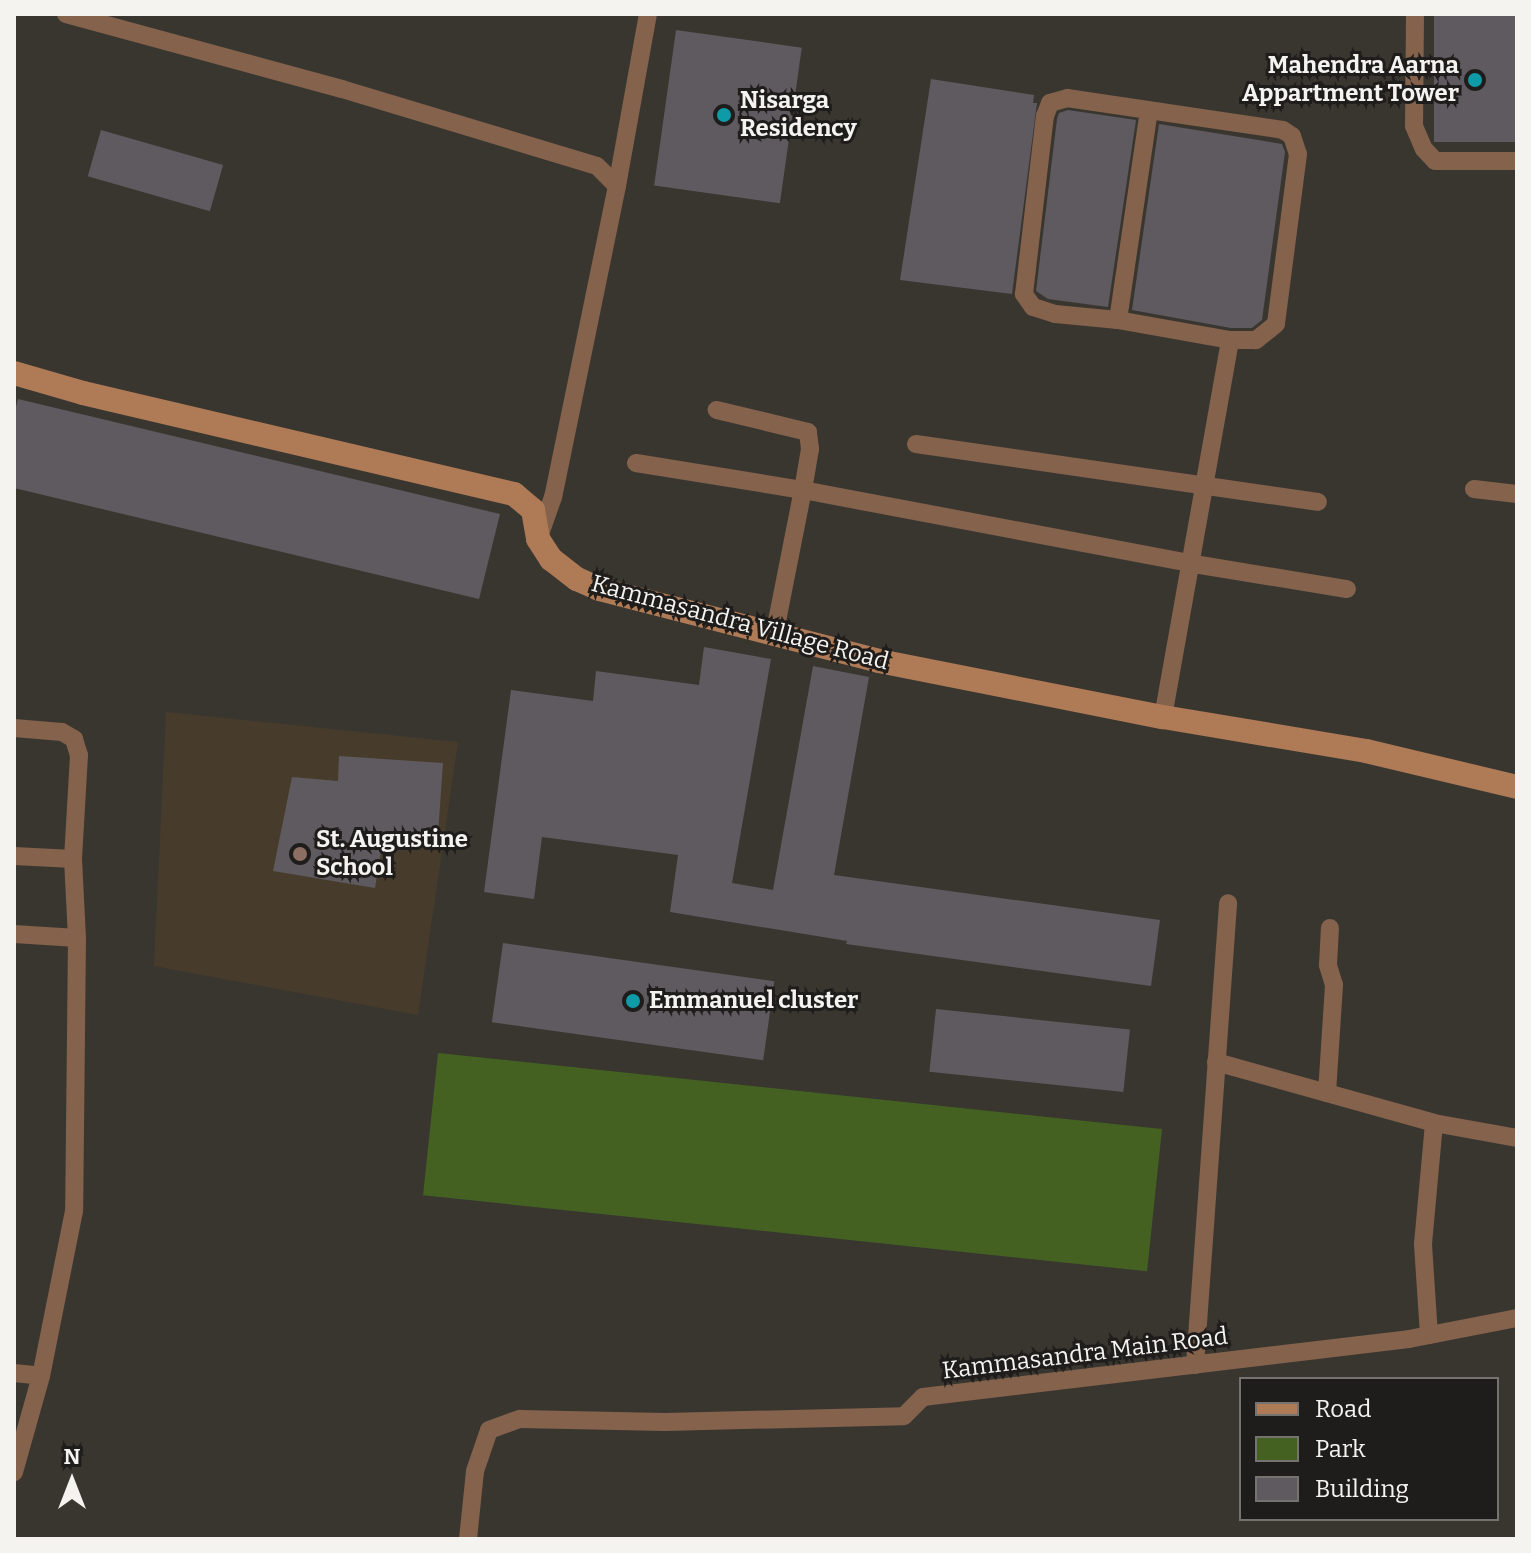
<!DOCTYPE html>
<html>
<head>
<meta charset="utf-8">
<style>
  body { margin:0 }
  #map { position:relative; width:1531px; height:1553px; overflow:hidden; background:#393630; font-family:Bitter,serif }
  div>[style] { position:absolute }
  .education>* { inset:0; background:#473c2c }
  .green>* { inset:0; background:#446121; transform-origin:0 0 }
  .building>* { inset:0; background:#5e5a5f; transform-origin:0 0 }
  .street>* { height:18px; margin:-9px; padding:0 9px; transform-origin:9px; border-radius:9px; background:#84624c }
  .secondary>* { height:24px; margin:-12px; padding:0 12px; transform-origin:12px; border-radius:12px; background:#af7a56 }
  .dots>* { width:22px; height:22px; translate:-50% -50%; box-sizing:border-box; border:4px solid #1f1d1b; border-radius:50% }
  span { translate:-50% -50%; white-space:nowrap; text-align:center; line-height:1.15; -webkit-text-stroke:6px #1f1d1b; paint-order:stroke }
  .poi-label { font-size:24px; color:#f5f3ef; font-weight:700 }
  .right { translate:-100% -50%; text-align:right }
  .left { translate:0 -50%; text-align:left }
  .street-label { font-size:24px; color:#f5f3ef }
  .frame { position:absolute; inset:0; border:16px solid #f5f3ef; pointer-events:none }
  .legend { position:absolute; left:1239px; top:1377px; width:260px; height:144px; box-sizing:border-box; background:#1f1d1b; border:2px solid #757370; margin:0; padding:10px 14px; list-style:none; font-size:24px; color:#f5f3ef }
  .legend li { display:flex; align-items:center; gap:16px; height:40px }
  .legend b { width:40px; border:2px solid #757370 }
  .north { position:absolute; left:32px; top:1441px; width:80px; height:80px; -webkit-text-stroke:6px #1f1d1b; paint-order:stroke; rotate:0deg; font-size:22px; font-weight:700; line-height:32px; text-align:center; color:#f5f3ef }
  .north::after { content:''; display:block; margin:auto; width:28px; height:36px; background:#f5f3ef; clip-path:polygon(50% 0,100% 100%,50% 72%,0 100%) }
</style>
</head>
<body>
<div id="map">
  <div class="education">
    <i style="clip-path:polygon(166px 712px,458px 742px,418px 1015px,154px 966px)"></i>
  </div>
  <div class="green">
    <i style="left:438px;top:1053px;width:728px;height:143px;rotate:6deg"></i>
  </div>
  <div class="building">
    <i style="left:1434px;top:14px;width:83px;height:128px"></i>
    <i style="left:676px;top:30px;width:127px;height:157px;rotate:8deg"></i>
    <i style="clip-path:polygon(931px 79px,1034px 95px,1033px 103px,1037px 103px,1012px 294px,900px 280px)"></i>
    <i style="clip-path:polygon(1068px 110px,1136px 120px,1108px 307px,1048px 299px,1036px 291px,1057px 119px,1059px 113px)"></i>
    <i style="clip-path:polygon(1159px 124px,1282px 144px,1285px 152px,1262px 320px,1252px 328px,1231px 328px,1132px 310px)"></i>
    <i style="left:101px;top:130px;width:127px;height:48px;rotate:16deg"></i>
    <i style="clip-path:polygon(18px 399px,500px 514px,479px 599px,14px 488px,14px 414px)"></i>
    <i style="clip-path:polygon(704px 647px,771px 659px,732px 883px,773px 890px,813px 666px,869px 677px,834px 875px,1160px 920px,1151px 986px,846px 944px,847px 941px,670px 912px,678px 855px,542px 837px,534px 899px,484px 892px,511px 690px,593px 701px,596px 671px,699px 685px)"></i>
    <i style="clip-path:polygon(339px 756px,443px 763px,437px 849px,382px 846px,375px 888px,273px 871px,292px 777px,338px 781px)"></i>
    <i style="left:503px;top:943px;width:274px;height:80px;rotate:8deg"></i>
    <i style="left:936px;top:1009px;width:195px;height:63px;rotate:6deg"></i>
  </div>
  <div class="street">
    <i style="left:66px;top:14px;width:286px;rotate:15.2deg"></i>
    <i style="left:342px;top:89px;width:266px;rotate:16.8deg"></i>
    <i style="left:597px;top:166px;width:28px;rotate:45deg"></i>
    <i style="left:617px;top:186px;width:318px;rotate:101.6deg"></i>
    <i style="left:553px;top:497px;width:42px;rotate:109.3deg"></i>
    <i style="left:1415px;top:14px;width:112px;rotate:90.5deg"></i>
    <i style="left:1414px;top:126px;width:25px;rotate:67deg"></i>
    <i style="left:1424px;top:149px;width:16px;rotate:47deg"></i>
    <i style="left:1435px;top:161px;width:82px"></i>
    <i style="left:617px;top:186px;width:175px;rotate:-79.8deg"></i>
    <i style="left:1118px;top:320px;width:211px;rotate:-81.6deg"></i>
    <i style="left:916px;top:444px;width:406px;rotate:8.2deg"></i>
    <i style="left:636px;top:463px;width:169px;rotate:9.2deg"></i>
    <i style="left:803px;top:490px;width:42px;rotate:-80.3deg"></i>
    <i style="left:810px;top:449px;width:17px;rotate:-97deg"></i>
    <i style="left:808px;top:432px;width:94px;rotate:-166.4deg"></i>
    <i style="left:1474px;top:489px;width:43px;rotate:6.6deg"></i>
    <i style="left:774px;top:636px;width:149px;rotate:-78.8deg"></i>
    <i style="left:803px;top:490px;width:392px;rotate:10.7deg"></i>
    <i style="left:1188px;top:563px;width:161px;rotate:9.3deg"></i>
    <i style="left:1163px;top:717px;width:383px;rotate:-79.9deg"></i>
    <i style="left:1230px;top:340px;width:114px;rotate:-169.9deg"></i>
    <i style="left:1118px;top:320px;width:63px;rotate:-174.6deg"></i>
    <i style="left:1055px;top:314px;width:23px;rotate:-162deg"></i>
    <i style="left:1033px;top:307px;width:16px;rotate:-125deg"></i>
    <i style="left:1024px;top:294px;width:179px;rotate:-83.3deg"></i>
    <i style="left:1045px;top:116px;width:14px;rotate:-69deg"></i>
    <i style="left:1050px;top:103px;width:18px;rotate:-16deg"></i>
    <i style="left:1067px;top:98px;width:218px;rotate:8.4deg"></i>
    <i style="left:1283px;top:130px;width:11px;rotate:34deg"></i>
    <i style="left:1292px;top:136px;width:19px;rotate:72deg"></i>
    <i style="left:1298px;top:154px;width:171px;rotate:97.4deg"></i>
    <i style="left:1276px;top:324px;width:26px;rotate:141deg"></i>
    <i style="left:1256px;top:340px;width:26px;rotate:180deg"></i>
    <i style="left:14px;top:728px;width:48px;rotate:4.8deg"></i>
    <i style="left:62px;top:732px;width:14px;rotate:30deg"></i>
    <i style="left:74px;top:739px;width:17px;rotate:73deg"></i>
    <i style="left:79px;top:755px;width:104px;rotate:93.3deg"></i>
    <i style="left:73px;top:859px;width:79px;rotate:87.1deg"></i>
    <i style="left:77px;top:938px;width:273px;rotate:90.6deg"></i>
    <i style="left:74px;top:1211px;width:168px;rotate:101.3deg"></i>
    <i style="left:41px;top:1376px;width:100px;rotate:105.7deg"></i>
    <i style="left:14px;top:856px;width:59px;rotate:2.9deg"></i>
    <i style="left:14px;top:934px;width:63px;rotate:3.6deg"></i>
    <i style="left:1216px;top:1062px;width:226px;rotate:15.6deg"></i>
    <i style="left:1434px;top:1123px;width:84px;rotate:10.2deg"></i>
    <i style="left:1327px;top:1093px;width:108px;rotate:-86.3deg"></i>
    <i style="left:1334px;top:985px;width:21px;rotate:-107deg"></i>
    <i style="left:1328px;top:965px;width:37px;rotate:-87deg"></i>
    <i style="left:1429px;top:1335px;width:91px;rotate:-93.8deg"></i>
    <i style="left:1423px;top:1244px;width:121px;rotate:-84.8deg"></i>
    <i style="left:1195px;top:1365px;width:463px;rotate:-85.9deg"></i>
    <i style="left:14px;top:1373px;width:27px;rotate:6deg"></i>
    <i style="left:468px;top:1539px;width:68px;rotate:-84.1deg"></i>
    <i style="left:475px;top:1471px;width:43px;rotate:-71.1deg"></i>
    <i style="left:489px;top:1430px;width:33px;rotate:-20deg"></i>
    <i style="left:520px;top:1419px;width:145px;rotate:1.2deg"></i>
    <i style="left:665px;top:1422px;width:239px;rotate:-1.4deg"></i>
    <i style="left:904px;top:1416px;width:27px;rotate:-45deg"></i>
    <i style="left:923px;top:1397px;width:489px;rotate:-6.8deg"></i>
    <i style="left:1409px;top:1339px;width:110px;rotate:-11deg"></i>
  </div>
  <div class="secondary">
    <i style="left:14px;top:373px;width:72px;rotate:16.2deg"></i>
    <i style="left:83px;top:393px;width:443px;rotate:13.2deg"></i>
    <i style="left:514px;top:494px;width:25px;rotate:40deg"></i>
    <i style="left:533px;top:510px;width:29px;rotate:80deg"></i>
    <i style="left:538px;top:539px;width:24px;rotate:57deg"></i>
    <i style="left:551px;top:559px;width:33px;rotate:38deg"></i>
    <i style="left:577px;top:579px;width:24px;rotate:24deg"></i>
    <i style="left:599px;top:589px;width:289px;rotate:14.4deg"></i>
    <i style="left:879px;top:661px;width:289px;rotate:11.2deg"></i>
    <i style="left:1163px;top:717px;width:206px;rotate:9.5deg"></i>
    <i style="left:1366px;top:751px;width:155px;rotate:13.4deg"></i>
  </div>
  <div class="dots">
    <i style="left:1475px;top:80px;background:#0f9aa8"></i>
    <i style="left:724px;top:115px;background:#0f9aa8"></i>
    <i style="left:300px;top:854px;background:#8d6e63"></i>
    <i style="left:633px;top:1001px;background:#0f9aa8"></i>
  </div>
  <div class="poi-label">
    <span class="right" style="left:1459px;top:80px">Mahendra Aarna<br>Appartment Tower</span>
    <span class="left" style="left:740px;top:115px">Nisarga<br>Residency</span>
    <span class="left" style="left:316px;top:854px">St. Augustine<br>School</span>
    <span class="left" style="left:649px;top:1001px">Emmanuel cluster</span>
  </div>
  <div class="street-label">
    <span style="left:740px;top:623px;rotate:15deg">Kammasandra Village Road</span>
    <span style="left:1085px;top:1354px;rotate:-7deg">Kammasandra Main Road</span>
  </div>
  <div class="frame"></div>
  <ul class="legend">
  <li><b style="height:10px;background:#af7a56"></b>Road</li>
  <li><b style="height:22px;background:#446121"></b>Park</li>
  <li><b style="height:22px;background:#5e5a5f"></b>Building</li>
  </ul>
  <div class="north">N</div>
</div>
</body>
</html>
